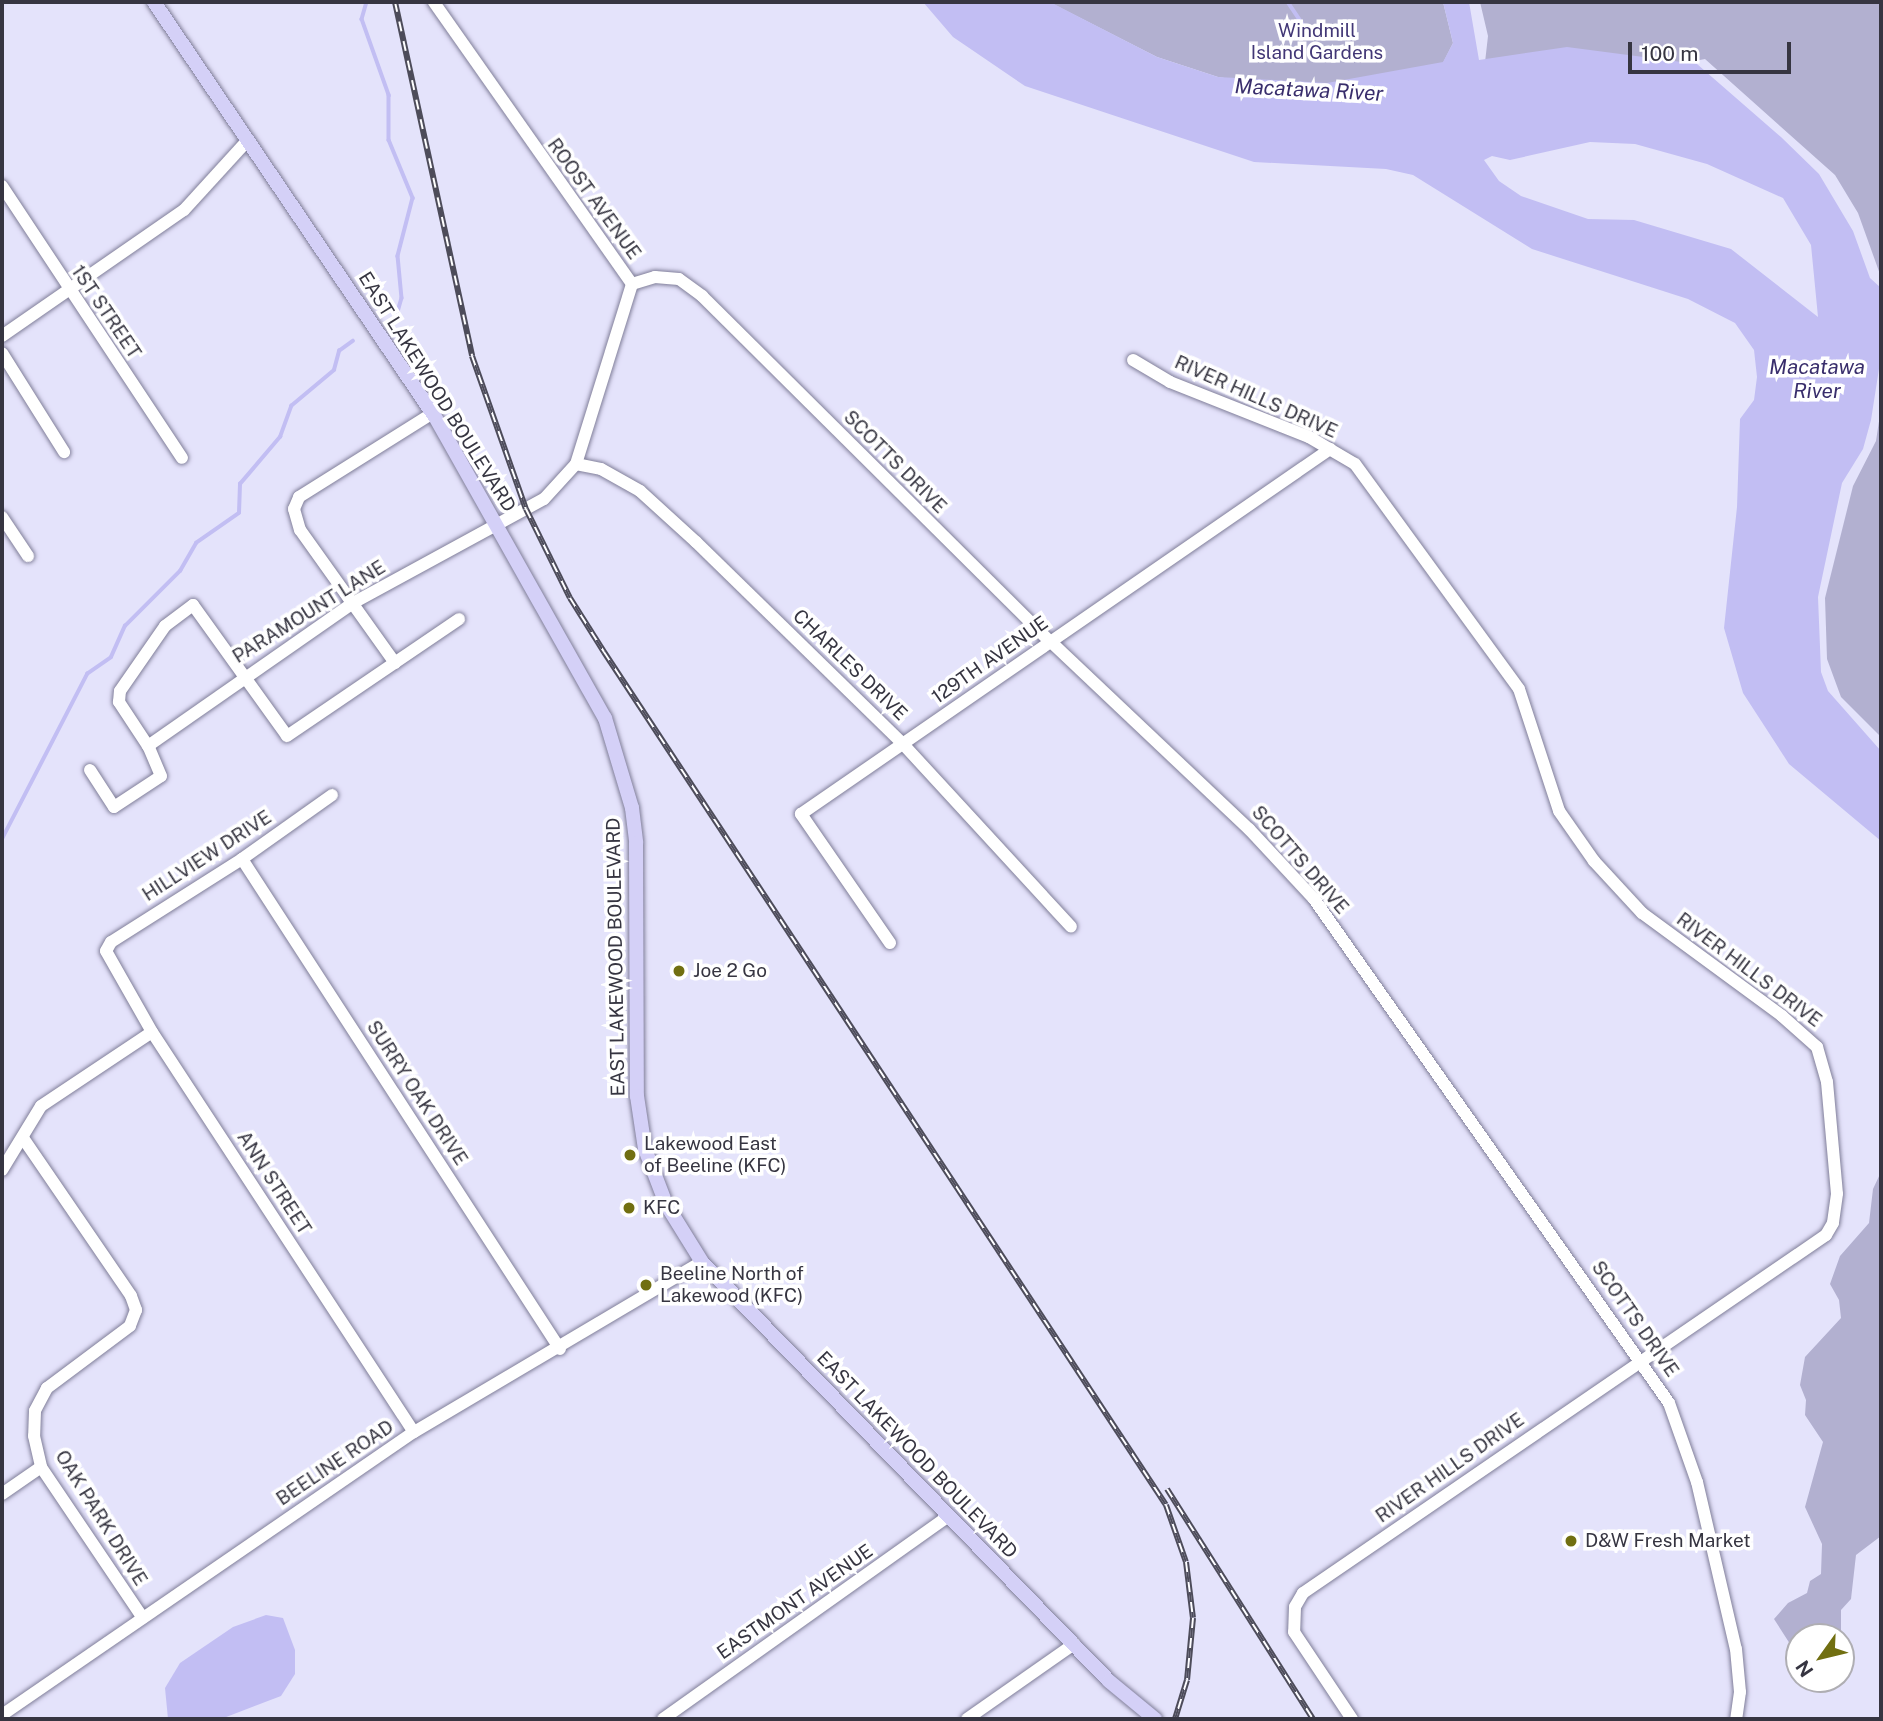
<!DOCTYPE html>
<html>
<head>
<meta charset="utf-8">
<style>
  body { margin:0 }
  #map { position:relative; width:1883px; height:1721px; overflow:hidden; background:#e4e3fb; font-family:"Public Sans",sans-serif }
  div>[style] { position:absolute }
  .green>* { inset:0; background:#b2b0d0 }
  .water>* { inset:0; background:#c2bef3 }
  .stream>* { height:3.5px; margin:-1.75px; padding:0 1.75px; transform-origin:1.75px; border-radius:1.75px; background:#c2bef3 }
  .roads { filter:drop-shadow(0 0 2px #807e99) drop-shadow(0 0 2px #807e99) }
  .minor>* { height:12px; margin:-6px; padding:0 6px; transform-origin:6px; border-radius:6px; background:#fff }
  .major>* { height:14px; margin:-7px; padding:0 7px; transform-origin:7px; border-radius:7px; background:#d4d0f7 }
  .rail>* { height:6px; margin-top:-3px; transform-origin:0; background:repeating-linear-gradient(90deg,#fff 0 10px,#4d4c5a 0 20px); box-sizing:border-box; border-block:2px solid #4d4c5a }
  .dots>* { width:19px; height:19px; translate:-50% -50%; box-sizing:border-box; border:4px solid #fff; border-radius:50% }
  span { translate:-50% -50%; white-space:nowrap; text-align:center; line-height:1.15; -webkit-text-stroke:7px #fff; paint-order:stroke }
  .park-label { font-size:19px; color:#423776 }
  .street-label { font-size:19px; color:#363541 }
  .poi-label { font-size:19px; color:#363541 }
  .left { translate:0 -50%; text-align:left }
  .water-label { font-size:21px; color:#392e6c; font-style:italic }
  .frame { position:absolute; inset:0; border:4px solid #363541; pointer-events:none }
  .north { position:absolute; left:1785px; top:1623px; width:70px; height:70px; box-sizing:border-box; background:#fff; border:2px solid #afaeb3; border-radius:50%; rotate:236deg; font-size:19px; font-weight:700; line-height:28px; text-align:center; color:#363541 }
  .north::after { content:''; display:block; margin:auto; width:24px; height:32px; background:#716f11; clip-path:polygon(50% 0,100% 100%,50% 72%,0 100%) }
  .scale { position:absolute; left:1628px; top:42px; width:163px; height:32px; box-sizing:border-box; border:4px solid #363541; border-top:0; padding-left:9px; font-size:21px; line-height:24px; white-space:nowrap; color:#363541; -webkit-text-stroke:5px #fff; paint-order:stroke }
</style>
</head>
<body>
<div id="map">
  <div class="green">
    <i style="clip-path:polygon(1049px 2px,1443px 2px,1453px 43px,1443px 63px,1326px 84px,1263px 84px,1218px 77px,1157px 57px)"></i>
    <i style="clip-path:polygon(1480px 2px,1881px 2px,1881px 277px,1858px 213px,1835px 175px,1705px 59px,1579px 84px,1484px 71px,1488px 36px)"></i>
    <i style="clip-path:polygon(1881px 408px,1881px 737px,1841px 697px,1827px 659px,1825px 598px,1853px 486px,1876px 441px)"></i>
    <i style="clip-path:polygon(1881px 1172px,1881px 1536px,1856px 1555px,1851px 1599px,1841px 1610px,1841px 1641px,1841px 1637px,1799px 1637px,1799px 1658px,1774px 1619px,1788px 1603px,1807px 1593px,1810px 1581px,1821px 1574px,1822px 1544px,1805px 1507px,1823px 1442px,1805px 1415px,1806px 1400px,1800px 1385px,1805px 1357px,1841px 1318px,1839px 1300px,1830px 1284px,1840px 1256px,1869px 1223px,1873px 1189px)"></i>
  </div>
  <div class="water">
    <i style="clip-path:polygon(evenodd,923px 2px,1050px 2px,1157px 57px,1218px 77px,1327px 83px,1443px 62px,1453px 43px,1443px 2px,1469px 2px,1479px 60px,1567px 47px,1697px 64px,1781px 137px,1819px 174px,1853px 231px,1870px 278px,1881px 288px,1881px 356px,1871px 420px,1863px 449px,1842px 483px,1818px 597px,1821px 672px,1828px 691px,1881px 751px,1881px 841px,1789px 764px,1743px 693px,1724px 628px,1737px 507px,1740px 419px,1754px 400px,1757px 377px,1754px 350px,1735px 323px,1688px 299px,1532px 249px,1413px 175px,1386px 169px,1254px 162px,1025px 86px,953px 37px,923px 2px,1590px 142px,1635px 144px,1707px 164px,1783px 198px,1811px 245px,1818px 317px,1731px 249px,1634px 220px,1588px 219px,1521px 196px,1499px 181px,1484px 160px,1492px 156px,1510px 160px,1590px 142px)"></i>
    <i style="clip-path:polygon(266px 1615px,283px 1618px,295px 1650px,295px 1674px,281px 1696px,221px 1719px,168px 1719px,165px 1688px,180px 1663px,233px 1627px)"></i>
  </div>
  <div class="stream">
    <i style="left:367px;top:2px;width:18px;rotate:106deg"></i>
    <i style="left:362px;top:19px;width:81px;rotate:70.4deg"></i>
    <i style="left:389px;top:95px;width:45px;rotate:90deg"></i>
    <i style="left:389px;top:140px;width:63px;rotate:67.5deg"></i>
    <i style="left:413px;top:198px;width:60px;rotate:104.5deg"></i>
    <i style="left:398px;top:256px;width:42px;rotate:84.6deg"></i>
    <i style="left:402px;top:298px;width:15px;rotate:106deg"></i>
    <i style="left:1288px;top:2px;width:32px;rotate:56deg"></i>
    <i style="left:2px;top:839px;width:186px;rotate:-62.7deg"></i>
    <i style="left:87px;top:674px;width:29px;rotate:-35deg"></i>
    <i style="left:111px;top:657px;width:34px;rotate:-66deg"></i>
    <i style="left:125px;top:626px;width:78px;rotate:-45deg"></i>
    <i style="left:180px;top:571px;width:32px;rotate:-60deg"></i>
    <i style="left:196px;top:543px;width:52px;rotate:-34.9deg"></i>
    <i style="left:239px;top:513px;width:29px;rotate:-88deg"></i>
    <i style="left:240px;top:484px;width:62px;rotate:-49.6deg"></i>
    <i style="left:280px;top:437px;width:33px;rotate:-70deg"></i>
    <i style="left:291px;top:406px;width:56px;rotate:-39.9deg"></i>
    <i style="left:334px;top:370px;width:20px;rotate:-75deg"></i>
    <i style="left:339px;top:351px;width:17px;rotate:-36deg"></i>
  </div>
  <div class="roads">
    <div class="minor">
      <i style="left:2px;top:186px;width:326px;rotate:56.5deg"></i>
      <i style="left:632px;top:284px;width:24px;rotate:-17deg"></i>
      <i style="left:655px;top:277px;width:24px;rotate:5deg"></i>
      <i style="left:679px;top:279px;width:29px;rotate:36deg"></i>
      <i style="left:702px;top:296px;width:490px;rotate:44.8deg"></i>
      <i style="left:1050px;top:641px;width:274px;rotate:43.4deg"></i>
      <i style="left:1249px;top:829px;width:96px;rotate:47.1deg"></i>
      <i style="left:1314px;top:899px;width:616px;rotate:54.84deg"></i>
      <i style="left:1669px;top:1403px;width:84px;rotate:70.5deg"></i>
      <i style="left:1697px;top:1482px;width:171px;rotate:76.9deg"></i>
      <i style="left:1736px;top:1649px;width:43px;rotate:84.7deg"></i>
      <i style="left:1740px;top:1692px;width:27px;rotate:98deg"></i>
      <i style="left:2px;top:336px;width:221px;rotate:-34.7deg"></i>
      <i style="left:184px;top:210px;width:93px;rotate:-47.6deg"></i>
      <i style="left:2px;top:353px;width:117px;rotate:57.9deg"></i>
      <i style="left:1133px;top:360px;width:43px;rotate:30.7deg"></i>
      <i style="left:1170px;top:382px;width:149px;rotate:21.6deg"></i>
      <i style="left:1309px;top:437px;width:53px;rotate:30.4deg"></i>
      <i style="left:1355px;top:464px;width:278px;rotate:53.9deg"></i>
      <i style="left:1519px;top:689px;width:128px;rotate:71.8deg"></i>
      <i style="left:1559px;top:811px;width:61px;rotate:55deg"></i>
      <i style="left:1594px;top:861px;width:71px;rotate:47.3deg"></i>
      <i style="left:1642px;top:913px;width:174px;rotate:36.3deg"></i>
      <i style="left:1782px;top:1016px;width:47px;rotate:41.5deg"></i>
      <i style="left:1817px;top:1047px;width:36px;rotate:74deg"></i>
      <i style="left:1827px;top:1082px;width:112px;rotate:84.9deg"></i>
      <i style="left:1837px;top:1194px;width:29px;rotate:98deg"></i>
      <i style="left:1833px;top:1223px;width:14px;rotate:120deg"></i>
      <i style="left:1826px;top:1235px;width:634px;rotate:145.61deg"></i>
      <i style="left:1303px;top:1593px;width:16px;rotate:120deg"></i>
      <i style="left:1295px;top:1607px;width:25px;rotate:92deg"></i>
      <i style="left:1294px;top:1632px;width:105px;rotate:56.3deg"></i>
      <i style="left:576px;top:464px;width:25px;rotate:11deg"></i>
      <i style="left:601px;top:469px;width:45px;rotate:29.4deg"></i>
      <i style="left:640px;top:491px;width:76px;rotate:42.3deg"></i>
      <i style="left:696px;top:542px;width:289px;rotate:44.3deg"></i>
      <i style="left:903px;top:744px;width:248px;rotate:47.4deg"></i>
      <i style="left:2px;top:517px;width:47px;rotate:56.3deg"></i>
      <i style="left:395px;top:663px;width:163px;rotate:-125.5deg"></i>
      <i style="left:300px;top:530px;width:22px;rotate:-106deg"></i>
      <i style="left:294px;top:509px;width:13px;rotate:-67deg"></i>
      <i style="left:299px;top:497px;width:158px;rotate:-32.1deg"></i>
      <i style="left:148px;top:746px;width:250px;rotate:-34.9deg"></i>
      <i style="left:353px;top:603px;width:217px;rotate:-28.6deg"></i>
      <i style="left:544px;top:499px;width:47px;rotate:-47.6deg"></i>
      <i style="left:576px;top:464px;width:189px;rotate:-72.7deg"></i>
      <i style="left:632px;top:284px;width:345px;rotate:-125.1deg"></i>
      <i style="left:90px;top:770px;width:44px;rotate:57deg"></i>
      <i style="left:114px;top:807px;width:56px;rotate:-33.4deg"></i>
      <i style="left:161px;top:776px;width:33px;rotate:-113deg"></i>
      <i style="left:148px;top:746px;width:53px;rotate:-123.4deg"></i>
      <i style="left:119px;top:702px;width:11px;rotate:-85deg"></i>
      <i style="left:120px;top:691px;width:79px;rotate:-55.3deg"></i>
      <i style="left:165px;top:626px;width:35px;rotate:-37deg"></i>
      <i style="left:193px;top:605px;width:161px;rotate:54.3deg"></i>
      <i style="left:287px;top:736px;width:208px;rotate:-34.2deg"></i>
      <i style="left:332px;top:795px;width:110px;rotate:144.6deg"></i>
      <i style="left:242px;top:859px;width:155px;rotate:147.6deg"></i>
      <i style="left:111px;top:942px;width:10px;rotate:119deg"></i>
      <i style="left:106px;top:951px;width:93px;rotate:60.4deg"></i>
      <i style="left:152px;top:1032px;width:478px;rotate:56.8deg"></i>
      <i style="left:242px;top:859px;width:584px;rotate:57.02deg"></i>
      <i style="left:890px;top:943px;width:157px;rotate:-124.6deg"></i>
      <i style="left:801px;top:814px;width:643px;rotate:-34.6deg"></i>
      <i style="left:23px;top:1138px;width:191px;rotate:55.6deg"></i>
      <i style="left:131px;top:1296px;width:15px;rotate:70deg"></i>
      <i style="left:136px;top:1310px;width:17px;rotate:111deg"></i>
      <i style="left:130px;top:1326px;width:104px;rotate:143.2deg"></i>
      <i style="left:47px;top:1388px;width:26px;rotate:118deg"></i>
      <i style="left:35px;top:1411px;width:25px;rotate:92deg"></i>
      <i style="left:34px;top:1436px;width:32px;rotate:77deg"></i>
      <i style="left:41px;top:1467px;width:182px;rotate:56deg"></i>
      <i style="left:2px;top:1170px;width:75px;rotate:-58.6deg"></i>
      <i style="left:41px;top:1106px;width:133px;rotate:-33.7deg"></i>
      <i style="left:2px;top:1494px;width:47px;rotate:-34.7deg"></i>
      <i style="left:2px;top:1715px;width:500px;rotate:-34.5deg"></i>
      <i style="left:414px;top:1432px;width:334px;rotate:-30.6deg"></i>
      <i style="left:663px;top:1719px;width:351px;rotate:-35.4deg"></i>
      <i style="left:967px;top:1719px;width:131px;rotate:-35deg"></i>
    </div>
    <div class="major">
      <i style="left:154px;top:2px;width:499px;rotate:55.9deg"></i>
      <i style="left:434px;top:415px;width:348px;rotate:60.6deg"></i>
      <i style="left:605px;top:718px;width:94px;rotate:73.3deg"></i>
      <i style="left:632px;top:808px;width:35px;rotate:83deg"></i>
      <i style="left:636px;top:843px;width:253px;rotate:89.8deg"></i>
      <i style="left:637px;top:1096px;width:54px;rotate:81.4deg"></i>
      <i style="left:645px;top:1149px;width:59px;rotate:69.1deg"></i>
      <i style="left:666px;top:1204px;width:68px;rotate:58.2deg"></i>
      <i style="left:702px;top:1262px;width:584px;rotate:45.83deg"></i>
      <i style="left:1109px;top:1681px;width:60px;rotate:39.6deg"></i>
    </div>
  </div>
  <div class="rail">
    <i style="left:395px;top:2px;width:362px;rotate:77.7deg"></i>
    <i style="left:472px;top:356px;width:162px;rotate:70.6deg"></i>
    <i style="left:526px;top:509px;width:99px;rotate:63.7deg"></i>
    <i style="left:570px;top:598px;width:64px;rotate:57.8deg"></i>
    <i style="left:604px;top:652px;width:1021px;rotate:56.62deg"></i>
    <i style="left:1166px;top:1505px;width:60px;rotate:70.7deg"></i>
    <i style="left:1186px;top:1562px;width:56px;rotate:82.9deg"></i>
    <i style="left:1193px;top:1618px;width:62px;rotate:95.5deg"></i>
    <i style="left:1187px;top:1680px;width:41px;rotate:107.1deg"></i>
    <i style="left:1167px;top:1489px;width:272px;rotate:57.6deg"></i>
  </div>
  <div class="dots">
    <i style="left:679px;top:971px;background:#716f11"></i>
    <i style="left:630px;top:1155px;background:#716f11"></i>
    <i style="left:629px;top:1208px;background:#716f11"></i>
    <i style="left:646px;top:1285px;background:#716f11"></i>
    <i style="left:1571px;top:1541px;background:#716f11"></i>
  </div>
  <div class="park-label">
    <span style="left:1317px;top:42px">Windmill<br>Island Gardens</span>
  </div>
  <div class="street-label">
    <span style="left:594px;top:199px;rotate:54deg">ROOST AVENUE</span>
    <span style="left:106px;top:312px;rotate:56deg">1ST STREET</span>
    <span style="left:437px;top:392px;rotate:58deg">EAST LAKEWOOD BOULEVARD</span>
    <span style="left:1256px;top:397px;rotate:24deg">RIVER HILLS DRIVE</span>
    <span style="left:895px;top:462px;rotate:45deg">SCOTTS DRIVE</span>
    <span style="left:309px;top:612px;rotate:-32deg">PARAMOUNT LANE</span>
    <span style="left:990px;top:660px;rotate:-35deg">129TH AVENUE</span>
    <span style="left:850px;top:665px;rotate:44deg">CHARLES DRIVE</span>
    <span style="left:207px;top:856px;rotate:-33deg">HILLVIEW DRIVE</span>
    <span style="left:1300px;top:860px;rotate:49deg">SCOTTS DRIVE</span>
    <span style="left:616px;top:957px;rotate:-91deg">EAST LAKEWOOD BOULEVARD</span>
    <span style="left:1749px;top:970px;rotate:37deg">RIVER HILLS DRIVE</span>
    <span style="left:417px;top:1093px;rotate:57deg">SURRY OAK DRIVE</span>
    <span style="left:274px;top:1183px;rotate:57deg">ANN STREET</span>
    <span style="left:1635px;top:1319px;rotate:55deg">SCOTTS DRIVE</span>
    <span style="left:917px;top:1455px;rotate:46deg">EAST LAKEWOOD BOULEVARD</span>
    <span style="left:335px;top:1463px;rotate:-34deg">BEELINE ROAD</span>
    <span style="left:1450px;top:1468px;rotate:-35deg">RIVER HILLS DRIVE</span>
    <span style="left:101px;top:1518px;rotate:58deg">OAK PARK DRIVE</span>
    <span style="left:795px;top:1602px;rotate:-35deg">EASTMONT AVENUE</span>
  </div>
  <div class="poi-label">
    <span class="left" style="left:693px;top:971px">Joe 2 Go</span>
    <span class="left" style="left:644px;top:1155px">Lakewood East<br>of Beeline (KFC)</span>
    <span class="left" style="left:643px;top:1208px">KFC</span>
    <span class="left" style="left:660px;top:1285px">Beeline North of<br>Lakewood (KFC)</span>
    <span class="left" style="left:1585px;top:1541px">D&amp;W Fresh Market</span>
  </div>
  <div class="water-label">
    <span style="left:1309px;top:90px;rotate:3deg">Macatawa River</span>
    <span style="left:1817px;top:379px">Macatawa<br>River</span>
  </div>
  <div class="frame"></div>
  <div class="north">N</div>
  <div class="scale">100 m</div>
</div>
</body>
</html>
